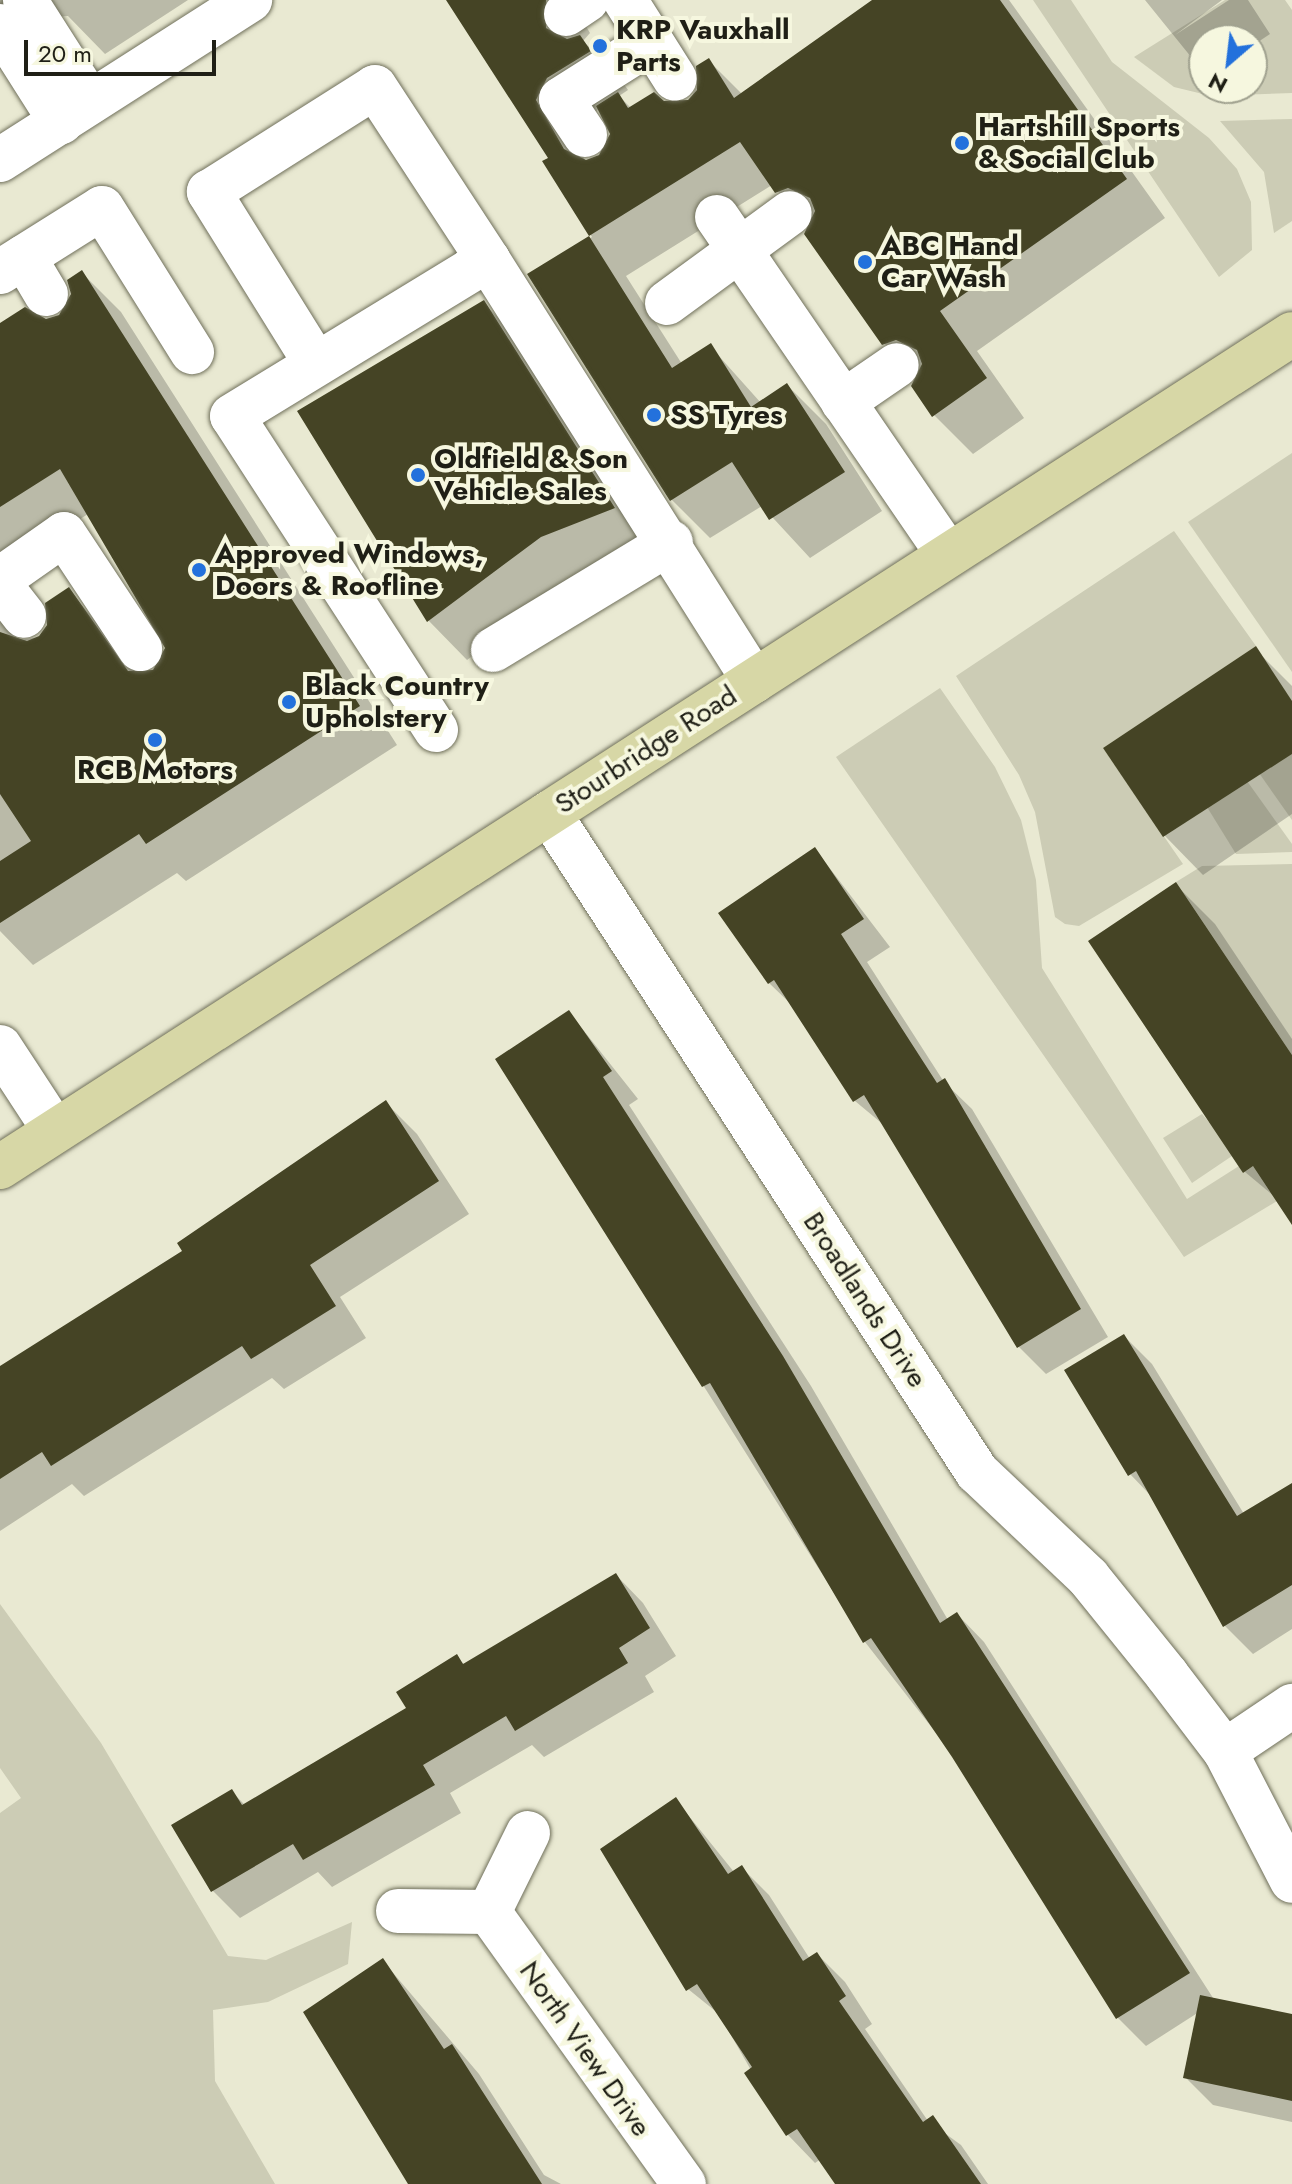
<!DOCTYPE html>
<html>
<head>
<meta charset="utf-8">
<style>
  body { margin:0 }
  #map { position:relative; width:1292px; height:2184px; overflow:hidden; background:#e9e9d2; font-family:Jost,sans-serif }
  div>[style] { position:absolute }
  .green>* { inset:0; background:#ccccb5 }
  .shadow>* { inset:0; background:#0003 }
  .building>* { inset:0; background:#454425 }
  .roads { filter:drop-shadow(0 0 2px #70705b) drop-shadow(0 0 2px #70705b) }
  .minor>* { height:44px; margin:-22px; padding:0 22px; transform-origin:22px; border-radius:22px; background:#fff }
  .major>* { height:44px; margin:-22px; padding:0 22px; transform-origin:22px; border-radius:22px; background:#d7d7a6 }
  .dots>* { width:22px; height:22px; translate:-50% -50%; box-sizing:border-box; border:4px solid #f6f7df; border-radius:50% }
  span { translate:-50% -50%; white-space:nowrap; text-align:center; line-height:1.15; -webkit-text-stroke:8px #f6f7df; paint-order:stroke }
  .poi-label { font-size:28px; color:#1f1f16; font-weight:700 }
  .left { translate:0 -50%; text-align:left }
  .street-label { font-size:28px; color:#1f1f16 }
  .north { position:absolute; left:1188px; top:24px; width:80px; height:80px; box-sizing:border-box; background:#f6f7df; border:2px solid #a0a18f; border-radius:50%; rotate:208deg; font-size:22px; font-weight:700; line-height:32px; text-align:center; color:#1f1f16 }
  .north::after { content:''; display:block; margin:auto; width:28px; height:36px; background:#2371dc; clip-path:polygon(50% 0,100% 100%,50% 72%,0 100%) }
  .scale { position:absolute; left:24px; top:40px; width:192px; height:36px; box-sizing:border-box; border:4px solid #1f1f16; border-top:0; padding-left:10px; font-size:24px; line-height:28px; white-space:nowrap; color:#1f1f16; -webkit-text-stroke:6px #f6f7df; paint-order:stroke }
</style>
</head>
<body>
<div id="map">
  <div class="green">
    <i style="clip-path:polygon(1033px 0,1071px 0,1112px 62px,1209px 138px,1237px 169px,1251px 202px,1252px 250px,1219px 277px)"></i>
    <i style="clip-path:polygon(evenodd,1225px 0,1285px 0,1292px 10px,1292px 93px,1211px 96px,1174px 87px,1134px 57px,1225px 0,1204px 40px,1252px 40px,1252px 88px,1204px 88px,1204px 40px)"></i>
    <i style="clip-path:polygon(1292px 119px,1292px 221px,1274px 233px,1264px 172px,1220px 121px)"></i>
    <i style="clip-path:polygon(1292px 453px,1292px 672px,1188px 522px)"></i>
    <i style="clip-path:polygon(1174px 531px,1256px 646px,1103px 748px,1183px 864px,1079px 926px,1065px 924px,1055px 917px,1035px 812px,1019px 775px,956px 676px)"></i>
    <i style="clip-path:polygon(940px 688px,995px 767px,1021px 820px,1036px 880px,1042px 968px,1187px 1199px,1239px 1166px,1243px 1173px,1253px 1166px,1270px 1192px,1292px 1192px,1184px 1257px,836px 757px)"></i>
    <i style="clip-path:polygon(1292px 749px,1292px 820px,1259px 773px)"></i>
    <i style="clip-path:polygon(1247px 781px,1292px 844px,1292px 852px,1236px 854px,1207px 807px)"></i>
    <i style="clip-path:polygon(1292px 864px,1292px 1055px,1176px 882px,1202px 866px)"></i>
    <i style="clip-path:polygon(1202px 1114px,1209px 1122px,1220px 1115px,1232px 1156px,1192px 1183px,1163px 1138px)"></i>
    <i style="clip-path:polygon(0 1604px,101px 1743px,228px 1956px,266px 1960px,352px 1922px,348px 1964px,268px 2002px,213px 2010px,215px 2081px,275px 2184px,0 2184px,0 1813px,21px 1798px,0 1768px)"></i>
  </div>
  <div class="shadow">
    <i style="clip-path:polygon(0 0,188px 0,105px 54px,68px 16px,51px 17px,0 70px)"></i>
    <i style="clip-path:polygon(evenodd,448px 0,570px 0,590px 33px,583px 41px,618px 76px,628px 90px,619px 96px,631px 108px,689px 102px,709px 61px,742px 94px,876px 0,1009px 0,1165px 218px,977px 351px,1024px 418px,973px 454px,934px 415px,917px 377px,884px 343px,812px 227px,772px 185px,626px 276px,682px 364px,710px 346px,761px 403px,787px 385px,826px 424px,882px 511px,810px 558px,762px 506px,710px 538px,671px 499px,529px 275px,592px 237px,545px 162px,551px 158px,448px 0,599px 108px,612px 134px,601px 157px,586px 162px,574px 140px,599px 108px)"></i>
    <i style="clip-path:polygon(1145px 0,1222px 0,1175px 35px,1229px 0,1248px 0,1270px 34px,1252px 46px,1252px 40px,1204px 40px,1204px 73px)"></i>
    <i style="clip-path:polygon(82px 273px,121px 312px,397px 745px,186px 881px,177px 873px,33px 965px,0 931px,0 607px,18px 640px,41px 637px,69px 590px,142px 676px,164px 662px,167px 646px,88px 514px,0 570px,0 325px,61px 317px)"></i>
    <i style="clip-path:polygon(484px 303px,522px 342px,652px 547px,580px 575px,467px 660px,429px 621px,300px 412px)"></i>
    <i style="clip-path:polygon(1255px 649px,1292px 686px,1292px 814px,1203px 875px,1165px 836px,1106px 749px)"></i>
    <i style="clip-path:polygon(815px 849px,890px 947px,867px 962px,944px 1082px,972px 1109px,1108px 1337px,1046px 1374px,1019px 1347px,885px 1126px,855px 1101px,795px 1008px,769px 983px)"></i>
    <i style="clip-path:polygon(1176px 885px,1215px 924px,1292px 1039px,1292px 1211px,1245px 1172px)"></i>
    <i style="clip-path:polygon(569px 1012px,638px 1099px,629px 1105px,811px 1386px,948px 1620px,957px 1614px,984px 1642px,1215px 2001px,1292px 2017px,1292px 2122px,1213px 2105px,1185px 2077px,1199px 2012px,1146px 2046px,1118px 2018px,954px 1756px,865px 1642px,498px 1060px)"></i>
    <i style="clip-path:polygon(386px 1103px,417px 1134px,469px 1214px,340px 1297px,366px 1338px,284px 1389px,272px 1378px,84px 1496px,72px 1484px,0 1531px,0 1368px,185px 1252px)"></i>
    <i style="clip-path:polygon(1124px 1336px,1152px 1364px,1244px 1514px,1292px 1484px,1292px 1629px,1253px 1654px,1225px 1626px,1152px 1497px,1130px 1474px)"></i>
    <i style="clip-path:polygon(616px 1575px,643px 1603px,676px 1656px,645px 1676px,654px 1692px,544px 1757px,532px 1745px,450px 1793px,461px 1813px,332px 1887px,318px 1872px,240px 1918px,213px 1891px,231px 1791px,245px 1805px,409px 1709px,456px 1657px,465px 1665px)"></i>
    <i style="clip-path:polygon(676px 1800px,734px 1872px,741px 1867px,769px 1895px,810px 1959px,817px 1954px,845px 1982px,872px 2024px,865px 2029px,928px 2121px,961px 2145px,988px 2184px,838px 2184px,821px 2159px,815px 2163px,788px 2135px,719px 2014px,688px 1989px)"></i>
    <i style="clip-path:polygon(383px 1961px,479px 2074px,544px 2175px,561px 2184px,411px 2184px)"></i>
  </div>
  <div class="building">
    <i style="clip-path:polygon(446px 0,546px 0,546px 28px,567px 39px,580px 35px,591px 51px,547px 78px,536px 100px,564px 149px,586px 160px,599px 155px,610px 134px,596px 106px,618px 92px,628px 108px,654px 92px,664px 101px,688px 100px,697px 90px,696px 66px,709px 58px,734px 98px,872px 0,1000px 0,1127px 179px,940px 311px,987px 378px,932px 417px,911px 386px,922px 364px,917px 350px,896px 340px,882px 345px,804px 234px,815px 211px,810px 198px,788px 188px,775px 193px,740px 142px,589px 236px,542px 161px,548px 158px)"></i>
    <i style="clip-path:polygon(589px 236px,672px 368px,711px 343px,751px 407px,787px 383px,845px 472px,769px 520px,732px 462px,670px 501px,527px 274px)"></i>
    <i style="clip-path:polygon(82px 270px,360px 706px,146px 844px,139px 834px,0 923px,0 861px,31px 841px,0 794px,0 632px,27px 641px,39px 636px,47px 625px,45px 603px,69px 587px,128px 671px,153px 670px,165px 648px,60px 469px,0 507px,0 323px,25px 307px,46px 319px,59px 315px,71px 294px,67px 280px)"></i>
    <i style="clip-path:polygon(484px 300px,615px 508px,541px 537px,427px 622px,297px 411px)"></i>
    <i style="clip-path:polygon(1256px 646px,1292px 701px,1292px 754px,1163px 837px,1103px 748px)"></i>
    <i style="clip-path:polygon(815px 847px,864px 919px,841px 934px,937px 1083px,945px 1078px,1081px 1309px,1017px 1348px,864px 1095px,853px 1102px,774px 980px,768px 984px,718px 913px)"></i>
    <i style="clip-path:polygon(1176px 882px,1292px 1055px,1292px 1225px,1253px 1166px,1243px 1173px,1088px 941px)"></i>
    <i style="clip-path:polygon(569px 1010px,612px 1071px,603px 1077px,783px 1356px,940px 1623px,957px 1612px,1190px 1973px,1116px 2019px,952px 1757px,871px 1638px,863px 1643px,710px 1383px,702px 1387px,495px 1059px)"></i>
    <i style="clip-path:polygon(386px 1100px,439px 1181px,310px 1265px,336px 1306px,251px 1359px,242px 1346px,51px 1466px,42px 1452px,0 1479px,0 1366px,182px 1251px,177px 1243px)"></i>
    <i style="clip-path:polygon(1124px 1334px,1237px 1516px,1292px 1483px,1292px 1585px,1223px 1627px,1136px 1471px,1128px 1476px,1064px 1370px)"></i>
    <i style="clip-path:polygon(616px 1573px,650px 1628px,619px 1648px,628px 1663px,515px 1731px,506px 1716px,423px 1765px,435px 1785px,303px 1860px,293px 1844px,211px 1892px,171px 1825px,232px 1789px,242px 1805px,406px 1708px,396px 1692px,457px 1654px,463px 1664px)"></i>
    <i style="clip-path:polygon(676px 1797px,728px 1874px,742px 1865px,803px 1961px,817px 1952px,846px 1996px,839px 2001px,923px 2122px,933px 2115px,981px 2184px,835px 2184px,797px 2129px,786px 2136px,744px 2073px,752px 2067px,697px 1984px,686px 1991px,600px 1849px)"></i>
    <i style="clip-path:polygon(383px 1958px,444px 2049px,452px 2044px,542px 2184px,408px 2184px,303px 2012px)"></i>
    <i style="clip-path:polygon(1200px 1995px,1292px 2014px,1292px 2101px,1183px 2078px)"></i>
  </div>
  <div class="roads">
    <div class="minor">
      <i style="left:25px;top:0;width:121px;rotate:57.5deg"></i>
      <i style="left:625px;top:0;width:93px;rotate:57.7deg"></i>
      <i style="left:566px;top:14px;width:25px;rotate:-34deg"></i>
      <i style="left:0;top:26px;width:114px;rotate:57.6deg"></i>
      <i style="left:585px;top:135px;width:43px;rotate:-123.7deg"></i>
      <i style="left:561px;top:99px;width:107px;rotate:-32.3deg"></i>
      <i style="left:0;top:160px;width:297px;rotate:-32.6deg"></i>
      <i style="left:717px;top:217px;width:407px;rotate:55.6deg"></i>
      <i style="left:24px;top:257px;width:43px;rotate:59.3deg"></i>
      <i style="left:0;top:272px;width:120px;rotate:-32.1deg"></i>
      <i style="left:102px;top:208px;width:170px;rotate:58deg"></i>
      <i style="left:667px;top:303px;width:152px;rotate:-36.2deg"></i>
      <i style="left:316px;top:364px;width:203px;rotate:-121.9deg"></i>
      <i style="left:209px;top:192px;width:196px;rotate:-32.3deg"></i>
      <i style="left:375px;top:87px;width:207px;rotate:56.8deg"></i>
      <i style="left:843px;top:402px;width:65px;rotate:-34.4deg"></i>
      <i style="left:0;top:579px;width:78px;rotate:-35.1deg"></i>
      <i style="left:64px;top:534px;width:138px;rotate:56.5deg"></i>
      <i style="left:0;top:585px;width:39px;rotate:52deg"></i>
      <i style="left:493px;top:650px;width:208px;rotate:-31.2deg"></i>
      <i style="left:436px;top:730px;width:374px;rotate:-123deg"></i>
      <i style="left:232px;top:416px;width:300px;rotate:-31.4deg"></i>
      <i style="left:488px;top:260px;width:498px;rotate:57.7deg"></i>
      <i style="left:549px;top:813px;width:786px;rotate:57deg"></i>
      <i style="left:977px;top:1472px;width:153px;rotate:43.4deg"></i>
      <i style="left:1088px;top:1577px;width:126px;rotate:51.1deg"></i>
      <i style="left:1167px;top:1675px;width:96px;rotate:52.7deg"></i>
      <i style="left:1225px;top:1751px;width:146px;rotate:62.7deg"></i>
      <i style="left:0;top:1047px;width:100px;rotate:56.8deg"></i>
      <i style="left:1225px;top:1751px;width:81px;rotate:-33.9deg"></i>
      <i style="left:398px;top:1911px;width:91px;rotate:0.6deg"></i>
      <i style="left:489px;top:1912px;width:88px;rotate:-63.7deg"></i>
      <i style="left:489px;top:1912px;width:335px;rotate:54.4deg"></i>
    </div>
    <div class="major">
      <i style="left:0;top:1167px;width:1537px;rotate:-32.81deg"></i>
    </div>
  </div>
  <div class="dots">
    <i style="left:600px;top:46px;background:#2371dc"></i>
    <i style="left:962px;top:143px;background:#2371dc"></i>
    <i style="left:865px;top:262px;background:#2371dc"></i>
    <i style="left:654px;top:415px;background:#2371dc"></i>
    <i style="left:418px;top:475px;background:#2371dc"></i>
    <i style="left:199px;top:570px;background:#2371dc"></i>
    <i style="left:289px;top:702px;background:#2371dc"></i>
    <i style="left:155px;top:740px;background:#2371dc"></i>
  </div>
  <div class="poi-label">
    <span class="left" style="left:616px;top:46px">KRP Vauxhall<br>Parts</span>
    <span class="left" style="left:978px;top:143px">Hartshill Sports<br>&amp; Social Club</span>
    <span class="left" style="left:881px;top:262px">ABC Hand<br>Car Wash</span>
    <span class="left" style="left:670px;top:415px">SS Tyres</span>
    <span class="left" style="left:434px;top:475px">Oldfield &amp; Son<br>Vehicle Sales</span>
    <span class="left" style="left:215px;top:570px">Approved Windows,<br>Doors &amp; Roofline</span>
    <span class="left" style="left:305px;top:702px">Black Country<br>Upholstery</span>
    <span style="left:155px;top:770px">RCB Motors</span>
  </div>
  <div class="street-label">
    <span style="left:646px;top:750px;rotate:-33deg">Stourbridge Road</span>
    <span style="left:865px;top:1300px;rotate:57deg">Broadlands Drive</span>
    <span style="left:585px;top:2049px;rotate:55deg">North View Drive</span>
  </div>
  <div class="north">N</div>
  <div class="scale">20 m</div>
</div>
</body>
</html>
